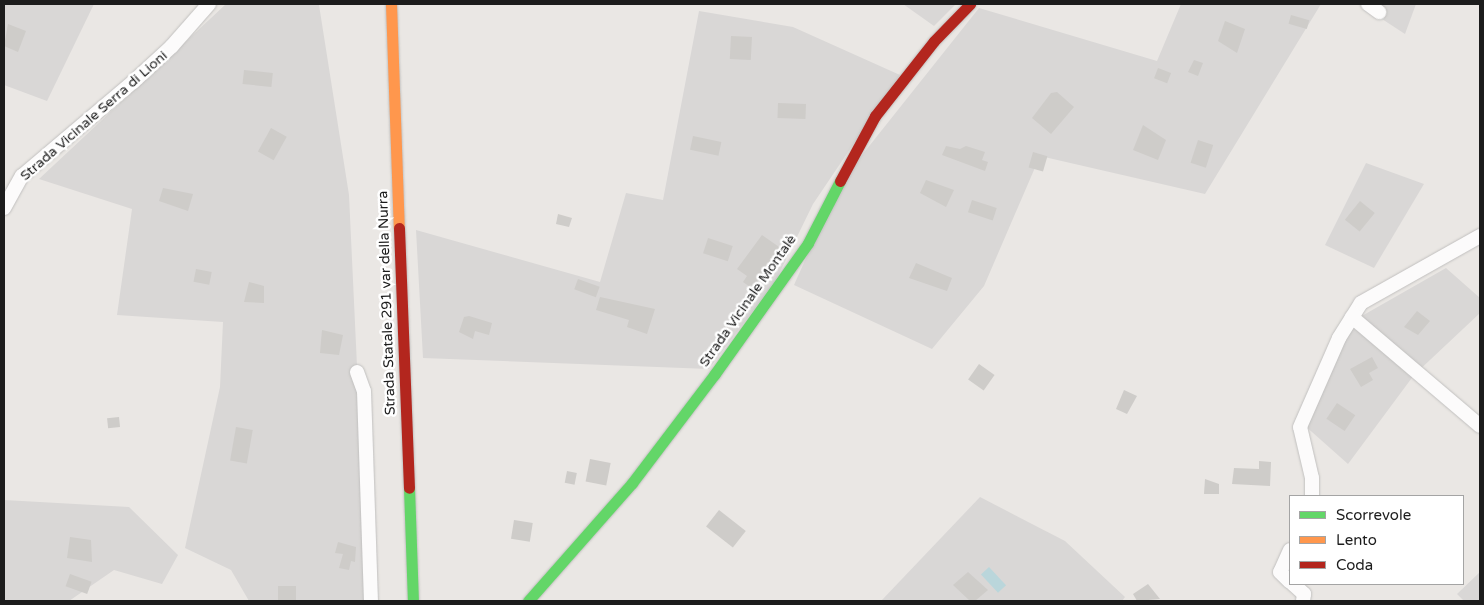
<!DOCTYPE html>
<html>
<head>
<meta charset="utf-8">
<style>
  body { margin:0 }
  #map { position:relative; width:1484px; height:605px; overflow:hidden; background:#eae7e4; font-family:"Varela Round",sans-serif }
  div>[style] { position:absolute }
  .residential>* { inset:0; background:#d9d7d6 }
  .water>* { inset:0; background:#bad6db; transform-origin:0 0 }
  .building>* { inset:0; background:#ceccc9; transform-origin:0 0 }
  .roads { filter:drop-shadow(0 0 1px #c1c0bf) drop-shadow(0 0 1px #c1c0bf) }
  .street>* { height:14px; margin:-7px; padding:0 7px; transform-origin:7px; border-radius:7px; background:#fcfbfb }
  .fast>* { height:11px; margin:-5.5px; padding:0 5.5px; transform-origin:5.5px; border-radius:5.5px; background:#63d668 }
  .slow>* { height:11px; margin:-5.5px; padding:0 5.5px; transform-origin:5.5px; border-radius:5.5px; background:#ff974d }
  .jam>* { height:11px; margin:-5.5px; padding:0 5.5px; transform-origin:5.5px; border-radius:5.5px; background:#b3261e }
  span { translate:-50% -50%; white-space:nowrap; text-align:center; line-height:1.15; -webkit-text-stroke:5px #fff; paint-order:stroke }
  .street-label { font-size:14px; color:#1c1c1c }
  .frame { position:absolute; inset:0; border:5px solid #1c1c1c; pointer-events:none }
  .legend { position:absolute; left:1289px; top:495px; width:175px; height:90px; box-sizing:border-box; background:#fff; border:1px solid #a4a4a4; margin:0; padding:6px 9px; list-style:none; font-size:15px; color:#1c1c1c }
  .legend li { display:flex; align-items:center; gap:10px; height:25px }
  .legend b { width:25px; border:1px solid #a4a4a4 }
</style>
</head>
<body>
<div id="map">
  <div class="residential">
    <i style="clip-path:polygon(4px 4px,94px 4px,47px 101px,4px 85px)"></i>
    <i style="clip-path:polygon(226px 4px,319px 5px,349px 195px,368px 601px,249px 601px,231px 570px,185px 548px,220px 387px,223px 322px,117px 315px,132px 209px,39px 179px)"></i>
    <i style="clip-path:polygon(903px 4px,956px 4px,934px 26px)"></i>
    <i style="clip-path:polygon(1181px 4px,1321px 4px,1205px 194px,1040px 156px,984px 286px,932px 349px,794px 285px,839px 184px,979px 8px,1157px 61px)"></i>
    <i style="clip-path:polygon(1359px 4px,1416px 4px,1405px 34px)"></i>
    <i style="clip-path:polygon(699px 11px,793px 27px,900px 75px,813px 204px,776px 280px,709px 369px,423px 358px,416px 230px,600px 282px,626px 193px,663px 200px)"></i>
    <i style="clip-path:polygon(1366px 163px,1424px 184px,1374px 268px,1325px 245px)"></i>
    <i style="clip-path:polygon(1446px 268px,1480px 298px,1480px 313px,1414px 375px,1348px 464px,1303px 424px,1346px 325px)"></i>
    <i style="clip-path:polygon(980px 497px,1065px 541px,1125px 597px,1122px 601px,881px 601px)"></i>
    <i style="clip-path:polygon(4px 500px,129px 507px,178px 555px,162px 584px,114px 570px,69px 601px,4px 601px)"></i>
    <i style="clip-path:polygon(1480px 572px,1480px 601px,1464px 601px,1457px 594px)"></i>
  </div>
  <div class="water">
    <i style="left:989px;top:567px;width:25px;height:11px;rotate:47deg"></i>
  </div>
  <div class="building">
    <i style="left:1291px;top:15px;width:19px;height:9px;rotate:16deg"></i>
    <i style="clip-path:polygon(1225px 21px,1245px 29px,1237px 53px,1218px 41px)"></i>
    <i style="clip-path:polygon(8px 24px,26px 31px,18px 52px,4px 46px)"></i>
    <i style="left:731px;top:36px;width:21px;height:23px;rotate:3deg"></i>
    <i style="clip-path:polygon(1194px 60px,1203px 63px,1198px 76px,1188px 72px)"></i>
    <i style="left:1158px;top:68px;width:14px;height:11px;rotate:21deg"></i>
    <i style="left:244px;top:70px;width:29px;height:14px;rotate:6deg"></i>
    <i style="clip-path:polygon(1057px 92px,1074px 107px,1051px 134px,1032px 118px,1051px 93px)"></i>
    <i style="left:778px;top:103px;width:28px;height:15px;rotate:2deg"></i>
    <i style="clip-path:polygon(1143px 125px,1166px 140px,1158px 160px,1133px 150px)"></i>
    <i style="left:271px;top:128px;width:18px;height:27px;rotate:29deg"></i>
    <i style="left:693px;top:136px;width:29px;height:14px;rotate:12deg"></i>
    <i style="left:1198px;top:140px;width:16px;height:24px;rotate:18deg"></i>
    <i style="clip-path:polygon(946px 146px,960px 149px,966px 146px,985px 152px,982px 160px,988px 162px,985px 171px,942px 155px)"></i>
    <i style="left:1033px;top:152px;width:15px;height:16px;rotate:16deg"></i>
    <i style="clip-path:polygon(926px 180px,954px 190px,946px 207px,920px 193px)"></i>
    <i style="clip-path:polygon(163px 188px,193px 194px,188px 211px,159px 201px)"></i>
    <i style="left:972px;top:200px;width:26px;height:13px;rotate:18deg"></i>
    <i style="left:1360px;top:201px;width:19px;height:24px;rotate:39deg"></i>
    <i style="clip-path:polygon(558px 214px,572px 218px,569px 227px,556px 224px)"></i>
    <i style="clip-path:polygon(762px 235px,782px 249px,753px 289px,743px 282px,747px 276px,737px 269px)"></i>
    <i style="left:708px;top:238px;width:26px;height:16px;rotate:18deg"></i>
    <i style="clip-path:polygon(916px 263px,952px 278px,947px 291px,909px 278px)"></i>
    <i style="left:196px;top:269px;width:16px;height:13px;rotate:11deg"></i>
    <i style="left:578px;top:279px;width:23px;height:11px;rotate:20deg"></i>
    <i style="clip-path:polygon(249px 282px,264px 286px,264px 303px,244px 302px)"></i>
    <i style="clip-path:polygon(600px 297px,655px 309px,647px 334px,627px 327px,629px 320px,596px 310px)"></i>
    <i style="clip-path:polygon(1417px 311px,1430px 321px,1418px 335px,1404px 327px)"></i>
    <i style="clip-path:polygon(469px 316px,492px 323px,489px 335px,475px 331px,473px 339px,459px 332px,464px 317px)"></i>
    <i style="clip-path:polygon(322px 330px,343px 335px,339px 355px,320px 353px)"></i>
    <i style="clip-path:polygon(1372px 357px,1378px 368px,1369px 373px,1373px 380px,1361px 387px,1350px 369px)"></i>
    <i style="left:979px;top:364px;width:19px;height:19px;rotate:35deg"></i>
    <i style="clip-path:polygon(1124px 390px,1137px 396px,1127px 414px,1116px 409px)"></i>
    <i style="left:1337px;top:403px;width:22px;height:19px;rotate:34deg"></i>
    <i style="left:119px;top:417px;width:10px;height:12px;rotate:84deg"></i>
    <i style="left:236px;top:427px;width:17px;height:34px;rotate:10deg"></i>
    <i style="left:590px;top:459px;width:21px;height:23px;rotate:11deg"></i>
    <i style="clip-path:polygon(1259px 461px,1271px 462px,1270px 486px,1232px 484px,1234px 468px,1259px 469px)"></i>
    <i style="left:567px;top:471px;width:10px;height:12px;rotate:11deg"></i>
    <i style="clip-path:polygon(1205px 479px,1219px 484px,1219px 494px,1204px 494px)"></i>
    <i style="left:719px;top:510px;width:34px;height:21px;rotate:38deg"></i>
    <i style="left:514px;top:520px;width:19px;height:19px;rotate:9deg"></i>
    <i style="clip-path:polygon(70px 537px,91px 540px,92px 562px,67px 558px)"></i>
    <i style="clip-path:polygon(338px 542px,356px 547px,355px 562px,351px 561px,349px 570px,339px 568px,343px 554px,335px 553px)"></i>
    <i style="clip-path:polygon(968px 572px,988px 590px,975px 601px,970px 601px,953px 585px)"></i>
    <i style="left:70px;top:574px;width:23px;height:13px;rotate:20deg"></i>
    <i style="clip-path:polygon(1148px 584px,1160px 599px,1137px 601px,1133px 594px)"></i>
    <i style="left:278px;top:586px;width:18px;height:15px"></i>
  </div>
  <div class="roads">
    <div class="street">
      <i style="left:1368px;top:4px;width:14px;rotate:36deg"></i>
      <i style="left:4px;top:208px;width:37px;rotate:-61deg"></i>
      <i style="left:22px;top:176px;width:145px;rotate:-40.3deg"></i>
      <i style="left:133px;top:82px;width:53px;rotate:-42.7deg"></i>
      <i style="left:172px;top:46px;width:56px;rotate:-48.6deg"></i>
      <i style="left:1352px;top:317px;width:168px;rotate:40.4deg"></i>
      <i style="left:357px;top:372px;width:20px;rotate:70deg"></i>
      <i style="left:364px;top:391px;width:210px;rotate:88.1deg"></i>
      <i style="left:1312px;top:496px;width:18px;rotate:-90deg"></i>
      <i style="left:1312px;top:478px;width:52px;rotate:-103.2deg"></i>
      <i style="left:1300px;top:427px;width:97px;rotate:-66.3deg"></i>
      <i style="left:1339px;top:338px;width:41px;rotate:-57.8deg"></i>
      <i style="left:1361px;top:303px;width:137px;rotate:-29.4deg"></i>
      <i style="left:1290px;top:550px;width:24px;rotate:114deg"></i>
      <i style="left:1280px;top:572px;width:14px;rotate:45deg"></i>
      <i style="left:1293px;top:584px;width:15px;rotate:42deg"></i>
      <i style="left:1304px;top:594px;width:7px;rotate:98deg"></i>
    </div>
    <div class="fast">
      <i style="left:409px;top:488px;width:113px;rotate:88deg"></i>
      <i style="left:528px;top:601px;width:157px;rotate:-48.6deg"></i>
      <i style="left:632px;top:483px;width:136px;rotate:-52.8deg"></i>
      <i style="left:714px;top:375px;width:162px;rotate:-54.5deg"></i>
      <i style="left:808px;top:243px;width:70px;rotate:-62.7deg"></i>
    </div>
    <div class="slow">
      <i style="left:391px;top:4px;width:224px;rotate:88deg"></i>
    </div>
    <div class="jam">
      <i style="left:840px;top:181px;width:74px;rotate:-61.7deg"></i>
      <i style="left:875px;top:116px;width:95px;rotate:-51.8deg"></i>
      <i style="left:934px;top:41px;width:52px;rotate:-45.8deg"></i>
      <i style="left:399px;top:228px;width:260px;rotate:87.8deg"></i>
    </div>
  </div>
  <div class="street-label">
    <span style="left:94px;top:116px;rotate:-41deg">Strada Vicinale Serra di Lioni</span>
    <span style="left:748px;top:301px;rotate:-55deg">Strada Vicinale Montalè</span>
    <span style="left:387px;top:303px;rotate:-92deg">Strada Statale 291 var della Nurra</span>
  </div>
  <div class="frame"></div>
  <ul class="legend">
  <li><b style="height:6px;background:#63d668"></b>Scorrevole</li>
  <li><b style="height:6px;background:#ff974d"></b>Lento</li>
  <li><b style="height:6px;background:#b3261e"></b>Coda</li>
  </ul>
</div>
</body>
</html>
